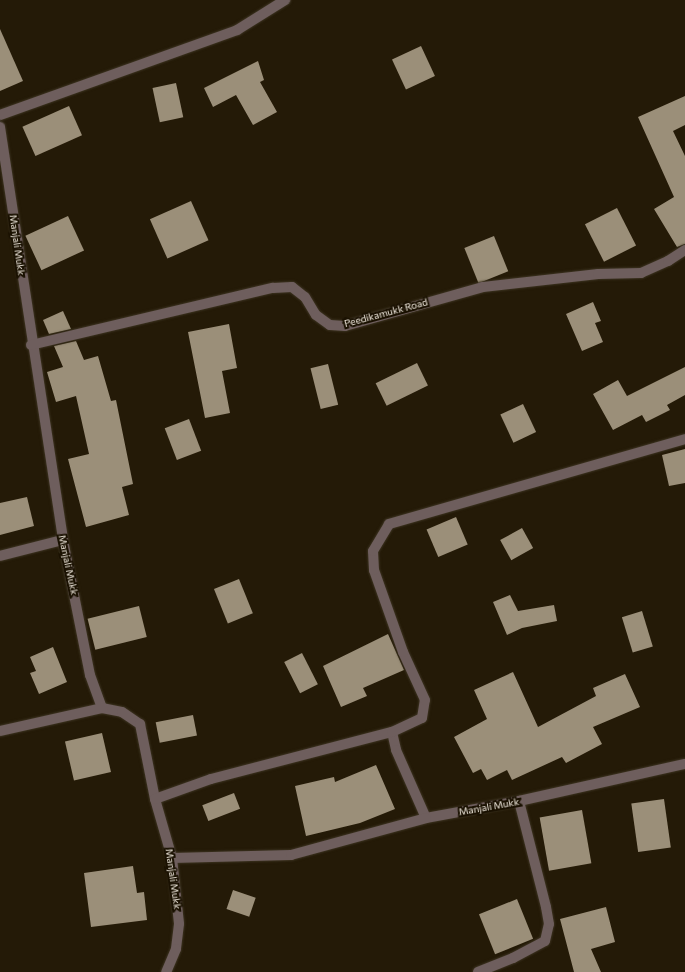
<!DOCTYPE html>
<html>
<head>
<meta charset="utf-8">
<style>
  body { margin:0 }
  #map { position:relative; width:685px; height:972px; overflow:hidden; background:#241a07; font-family:Commissioner,sans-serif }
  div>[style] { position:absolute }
  .building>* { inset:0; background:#9b8f79; transform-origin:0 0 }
  .roads { filter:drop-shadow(0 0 1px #3d3422) drop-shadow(0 0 1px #3d3422) }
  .minor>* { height:10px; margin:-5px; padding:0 5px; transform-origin:5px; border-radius:5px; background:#6e5e5d }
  span { translate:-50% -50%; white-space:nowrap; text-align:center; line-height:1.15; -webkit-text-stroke:4px #1a1101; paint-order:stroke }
  .street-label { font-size:10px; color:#f6efe4 }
</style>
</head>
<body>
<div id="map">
  <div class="building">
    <i style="clip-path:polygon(0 29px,23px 81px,0 91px)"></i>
    <i style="left:421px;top:46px;width:33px;height:32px;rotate:65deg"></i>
    <i style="clip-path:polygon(258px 61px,264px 80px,260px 82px,277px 112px,253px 125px,236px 95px,213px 107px,204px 88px)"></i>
    <i style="left:176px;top:83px;width:35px;height:24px;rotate:78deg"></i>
    <i style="clip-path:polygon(685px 96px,685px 125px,673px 131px,685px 156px,685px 244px,677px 247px,654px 209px,674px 197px,638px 117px)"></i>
    <i style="left:69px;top:106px;width:32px;height:51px;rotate:66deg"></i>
    <i style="left:191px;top:201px;width:43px;height:45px;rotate:66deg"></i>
    <i style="left:617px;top:208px;width:42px;height:36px;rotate:63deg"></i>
    <i style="left:68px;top:216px;width:38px;height:47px;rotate:65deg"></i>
    <i style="left:494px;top:236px;width:38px;height:32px;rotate:68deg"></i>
    <i style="clip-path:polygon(593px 302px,601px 321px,595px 323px,603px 342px,582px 351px,566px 314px)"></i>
    <i style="clip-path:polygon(63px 311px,71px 329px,49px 334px,43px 320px)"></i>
    <i style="clip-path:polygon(229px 324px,237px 368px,222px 371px,230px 413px,205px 418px,188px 332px)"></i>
    <i style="clip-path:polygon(76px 341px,84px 360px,98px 356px,111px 401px,116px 400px,133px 484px,122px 487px,129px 515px,86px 527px,68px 459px,89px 454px,76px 396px,56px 402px,47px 372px,63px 367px,54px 346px)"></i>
    <i style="left:417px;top:363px;width:25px;height:46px;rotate:64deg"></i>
    <i style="left:328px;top:364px;width:42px;height:18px;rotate:76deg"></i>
    <i style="clip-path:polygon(685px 367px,685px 395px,667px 405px,670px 410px,646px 422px,642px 415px,613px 430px,593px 394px,618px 380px,627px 396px)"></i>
    <i style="left:523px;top:404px;width:31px;height:25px;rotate:65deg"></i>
    <i style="left:189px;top:419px;width:34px;height:26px;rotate:69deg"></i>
    <i style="clip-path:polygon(685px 449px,685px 483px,669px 486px,662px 455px)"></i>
    <i style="clip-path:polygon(27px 497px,34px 526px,0 535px,0 503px)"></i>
    <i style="left:456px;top:517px;width:30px;height:32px;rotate:67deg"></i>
    <i style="left:522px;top:528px;width:23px;height:25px;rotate:61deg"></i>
    <i style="left:239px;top:579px;width:37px;height:27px;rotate:68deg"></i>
    <i style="clip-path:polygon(510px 595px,518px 611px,554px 605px,557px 621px,522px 628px,507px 635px,493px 602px)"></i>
    <i style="left:139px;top:606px;width:32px;height:53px;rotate:76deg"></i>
    <i style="left:642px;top:611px;width:37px;height:21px;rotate:73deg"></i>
    <i style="clip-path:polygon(388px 634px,404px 670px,363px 688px,367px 696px,341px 707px,323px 666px)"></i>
    <i style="clip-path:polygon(53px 647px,67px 682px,39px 694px,30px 673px,36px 671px,30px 657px)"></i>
    <i style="left:302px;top:653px;width:35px;height:20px;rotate:63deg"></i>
    <i style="clip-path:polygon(513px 672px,538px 727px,596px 696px,593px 688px,625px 674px,640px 707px,593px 727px,602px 744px,566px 763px,562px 757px,512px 780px,507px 770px,487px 780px,481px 769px,473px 773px,454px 737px,487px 719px,474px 690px)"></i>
    <i style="left:193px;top:715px;width:21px;height:38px;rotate:79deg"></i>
    <i style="left:102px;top:733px;width:40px;height:38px;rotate:77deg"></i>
    <i style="clip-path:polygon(376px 765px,395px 809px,360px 823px,306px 836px,295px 786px,334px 777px,335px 782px)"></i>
    <i style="left:234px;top:793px;width:17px;height:34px;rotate:69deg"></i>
    <i style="left:664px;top:799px;width:49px;height:33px;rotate:82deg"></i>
    <i style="left:582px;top:810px;width:54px;height:43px;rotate:80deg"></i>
    <i style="clip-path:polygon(133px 866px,137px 893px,144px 892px,147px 920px,91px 927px,84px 873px)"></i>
    <i style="left:233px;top:890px;width:24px;height:20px;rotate:19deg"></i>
    <i style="left:517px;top:899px;width:43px;height:41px;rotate:68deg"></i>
    <i style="clip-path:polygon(606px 907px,615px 942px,591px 949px,601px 972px,574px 972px,560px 919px)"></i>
  </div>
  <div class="roads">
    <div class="minor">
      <i style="left:0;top:115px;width:252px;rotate:-19.7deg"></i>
      <i style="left:237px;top:30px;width:57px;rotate:-32deg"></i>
      <i style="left:0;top:127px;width:418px;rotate:81.3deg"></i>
      <i style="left:63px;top:540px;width:138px;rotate:78.7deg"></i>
      <i style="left:90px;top:675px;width:35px;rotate:70deg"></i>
      <i style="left:102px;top:708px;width:20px;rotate:11deg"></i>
      <i style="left:122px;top:712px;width:22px;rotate:34deg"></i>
      <i style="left:140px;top:724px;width:76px;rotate:78.7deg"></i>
      <i style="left:155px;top:799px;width:61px;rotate:73.9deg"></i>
      <i style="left:172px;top:858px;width:66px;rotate:83.9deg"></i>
      <i style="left:179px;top:924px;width:25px;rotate:97deg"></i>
      <i style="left:176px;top:949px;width:25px;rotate:113deg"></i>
      <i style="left:31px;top:345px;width:249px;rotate:-13.3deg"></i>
      <i style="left:273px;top:288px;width:19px;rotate:-3deg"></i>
      <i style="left:292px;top:287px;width:16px;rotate:38deg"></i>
      <i style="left:305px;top:297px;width:21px;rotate:59deg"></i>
      <i style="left:316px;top:315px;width:17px;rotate:36deg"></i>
      <i style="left:330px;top:325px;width:15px;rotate:4deg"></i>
      <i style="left:345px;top:326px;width:143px;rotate:-15.8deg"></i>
      <i style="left:483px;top:287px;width:116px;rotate:-6.4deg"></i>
      <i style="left:598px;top:274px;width:43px;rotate:-1.3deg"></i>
      <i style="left:641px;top:273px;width:30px;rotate:-24deg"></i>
      <i style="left:668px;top:261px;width:20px;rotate:-33deg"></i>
      <i style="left:0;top:556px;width:65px;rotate:-14.3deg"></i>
      <i style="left:0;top:731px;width:105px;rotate:-12.7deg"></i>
      <i style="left:392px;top:732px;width:18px;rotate:77deg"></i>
      <i style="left:396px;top:750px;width:74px;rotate:66.2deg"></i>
      <i style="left:426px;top:818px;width:95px;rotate:-10.4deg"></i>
      <i style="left:519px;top:801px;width:170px;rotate:-12.6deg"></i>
      <i style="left:155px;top:799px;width:59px;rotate:-19.7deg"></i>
      <i style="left:211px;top:779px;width:187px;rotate:-14.6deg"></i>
      <i style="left:392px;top:732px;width:33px;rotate:-25deg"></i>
      <i style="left:422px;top:718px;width:18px;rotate:-81deg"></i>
      <i style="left:425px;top:700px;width:53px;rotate:-114.6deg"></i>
      <i style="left:403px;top:652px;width:87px;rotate:-109.5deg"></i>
      <i style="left:374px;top:570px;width:19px;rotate:-93deg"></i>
      <i style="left:373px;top:551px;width:31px;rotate:-59deg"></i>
      <i style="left:389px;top:524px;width:308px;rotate:-16deg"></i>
      <i style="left:172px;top:858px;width:119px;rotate:-1.4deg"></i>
      <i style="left:291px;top:855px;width:140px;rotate:-15.3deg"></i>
      <i style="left:478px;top:972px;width:38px;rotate:-22deg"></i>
      <i style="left:513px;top:958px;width:36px;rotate:-28deg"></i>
      <i style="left:545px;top:941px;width:17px;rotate:-77deg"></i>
      <i style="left:549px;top:924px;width:17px;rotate:-100deg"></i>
      <i style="left:546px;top:907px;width:109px;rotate:-104.3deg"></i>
    </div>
  </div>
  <div class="street-label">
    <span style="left:17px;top:245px;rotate:82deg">Manjali Mukk</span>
    <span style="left:386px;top:313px;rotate:-15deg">Peedikamukk Road</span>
    <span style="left:68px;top:565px;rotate:78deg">Manjali Mukk</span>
    <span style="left:489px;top:807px;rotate:-10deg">Manjali Mukk</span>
    <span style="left:173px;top:879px;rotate:82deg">Manjali Mukk</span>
  </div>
</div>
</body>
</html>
